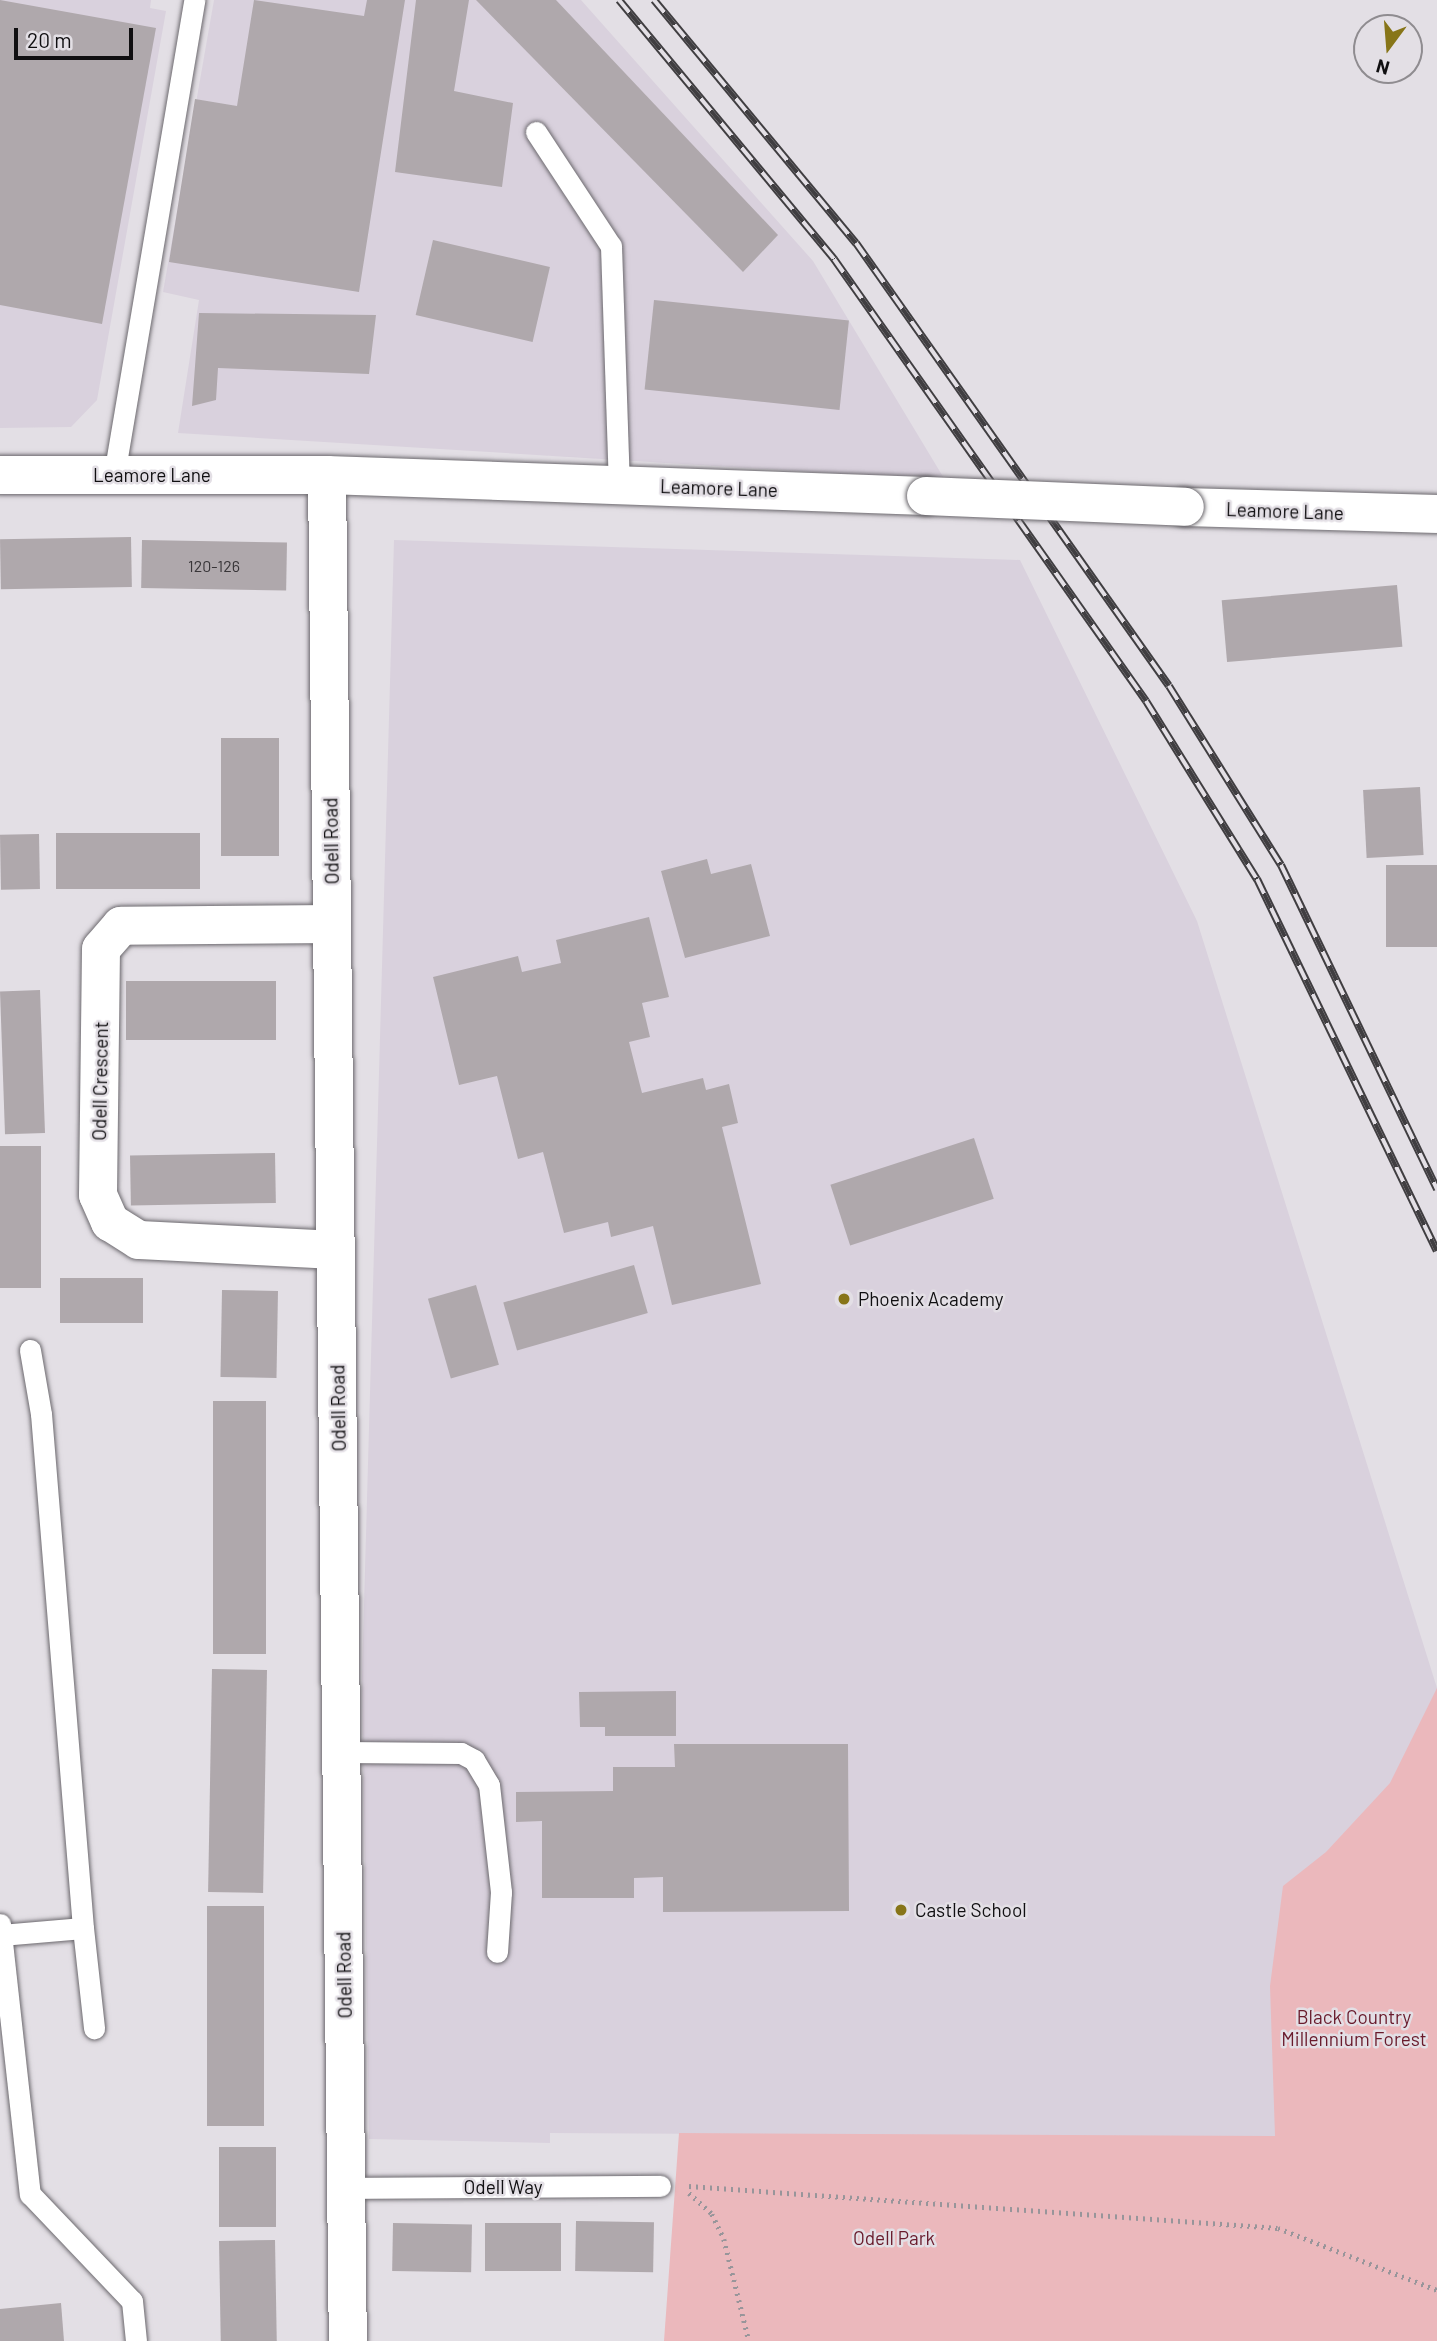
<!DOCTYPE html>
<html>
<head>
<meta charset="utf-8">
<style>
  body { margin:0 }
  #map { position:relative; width:1437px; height:2341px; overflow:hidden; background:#e3dfe5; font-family:Barlow,sans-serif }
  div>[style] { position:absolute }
  .built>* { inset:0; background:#d9d1dd }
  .green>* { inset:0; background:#ebb8bc }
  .building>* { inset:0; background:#afa8ac; transform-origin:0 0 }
  .path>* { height:4.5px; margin-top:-2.25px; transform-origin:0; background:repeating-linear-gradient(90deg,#98959a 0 2px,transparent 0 7px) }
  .roads { filter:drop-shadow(0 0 2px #6c696e) drop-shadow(0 0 2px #6c696e) }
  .lane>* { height:21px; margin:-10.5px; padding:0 10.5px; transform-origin:10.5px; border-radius:10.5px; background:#fff }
  .street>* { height:38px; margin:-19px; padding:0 19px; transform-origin:19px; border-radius:19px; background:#fff }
  .secondary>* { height:38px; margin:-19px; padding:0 19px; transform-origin:19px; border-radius:19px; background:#fff }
  .rail>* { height:8px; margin-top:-4px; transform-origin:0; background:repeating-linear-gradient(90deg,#e3dfe5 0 16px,#403e41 0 32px); box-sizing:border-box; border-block:2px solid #403e41 }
  .bridges { filter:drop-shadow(0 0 2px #6c696e) drop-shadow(0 0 2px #6c696e) }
  .secondary-bridge>* { height:38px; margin:-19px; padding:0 19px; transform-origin:19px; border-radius:19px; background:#fff }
  .dots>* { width:19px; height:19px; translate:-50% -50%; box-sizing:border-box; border:4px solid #e3dfe5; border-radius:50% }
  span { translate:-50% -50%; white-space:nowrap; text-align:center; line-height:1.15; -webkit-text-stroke:5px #e3dfe5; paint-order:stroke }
  .number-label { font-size:16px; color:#383538 }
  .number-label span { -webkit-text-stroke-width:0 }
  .street-label { font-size:19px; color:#100f11 }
  .poi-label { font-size:19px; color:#100f11 }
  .left { translate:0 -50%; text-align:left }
  .park-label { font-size:19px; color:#691b2c }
  .north { position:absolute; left:1353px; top:14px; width:70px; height:70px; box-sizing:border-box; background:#e3dfe5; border:2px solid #8f8c90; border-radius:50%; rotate:196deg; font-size:19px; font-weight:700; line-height:28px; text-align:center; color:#100f11 }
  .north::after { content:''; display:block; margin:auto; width:24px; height:32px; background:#877518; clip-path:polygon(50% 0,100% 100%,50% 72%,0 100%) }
  .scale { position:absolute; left:14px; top:28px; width:119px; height:32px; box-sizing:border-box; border:4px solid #100f11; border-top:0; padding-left:9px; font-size:21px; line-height:24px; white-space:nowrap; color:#100f11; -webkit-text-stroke:5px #e3dfe5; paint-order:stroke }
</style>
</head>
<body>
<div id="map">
  <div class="built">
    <i style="clip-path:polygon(0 0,151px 0,150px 8px,166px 11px,97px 400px,71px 427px,0 428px)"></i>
    <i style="clip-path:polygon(214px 0,581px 0,813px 261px,945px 480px,178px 433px,199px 300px,163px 292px)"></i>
    <i style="clip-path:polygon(394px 540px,1020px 560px,1197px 921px,1437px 1688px,1437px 2138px,550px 2133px,550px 2143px,369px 2139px,362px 1677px)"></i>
  </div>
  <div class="green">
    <i style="clip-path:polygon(1437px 1688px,1437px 2341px,664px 2341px,679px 2133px,1275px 2136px,1270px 1986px,1283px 1886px,1326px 1852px,1390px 1783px)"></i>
  </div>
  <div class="building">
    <i style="clip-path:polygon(0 0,156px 28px,102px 324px,0 305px)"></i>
    <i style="clip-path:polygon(254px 0,364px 16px,367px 0,405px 0,359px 292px,169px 262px,195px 99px,237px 106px)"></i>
    <i style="clip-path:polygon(416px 0,469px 0,454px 91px,513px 103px,502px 187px,395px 172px)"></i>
    <i style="clip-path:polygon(476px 0,556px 0,778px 235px,743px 272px)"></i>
    <i style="left:433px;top:240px;width:120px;height:77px;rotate:13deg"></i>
    <i style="left:654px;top:300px;width:196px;height:90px;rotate:6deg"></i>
    <i style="clip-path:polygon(199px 313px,376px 315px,369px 374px,218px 368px,216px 400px,192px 406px)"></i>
    <i style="left:131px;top:537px;width:50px;height:131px;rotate:89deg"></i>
    <i style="left:142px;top:540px;width:145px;height:48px;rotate:1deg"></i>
    <i style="left:1397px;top:585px;width:62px;height:176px;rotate:85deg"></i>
    <i style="left:221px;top:738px;width:58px;height:118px"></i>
    <i style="left:1420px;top:787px;width:68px;height:57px;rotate:87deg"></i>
    <i style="left:200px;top:833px;width:56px;height:144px;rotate:90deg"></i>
    <i style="left:39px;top:834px;width:55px;height:39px;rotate:89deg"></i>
    <i style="clip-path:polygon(707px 859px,711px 874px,751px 864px,770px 936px,685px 958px,661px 871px)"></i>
    <i style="left:1437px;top:865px;width:82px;height:51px;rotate:90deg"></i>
    <i style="clip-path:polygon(649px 917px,669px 997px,642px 1003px,650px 1037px,629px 1042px,642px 1093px,703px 1078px,706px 1090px,729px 1084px,738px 1123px,722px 1127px,761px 1284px,672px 1305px,653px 1226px,611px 1237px,608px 1222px,564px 1233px,543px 1152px,518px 1159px,497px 1076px,459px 1085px,433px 977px,518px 956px,522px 972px,561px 963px,556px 940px)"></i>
    <i style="left:126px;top:981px;width:150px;height:59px"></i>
    <i style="left:40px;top:990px;width:143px;height:40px;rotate:88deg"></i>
    <i style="left:974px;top:1138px;width:64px;height:151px;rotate:72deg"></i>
    <i style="left:0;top:1146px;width:41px;height:142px"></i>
    <i style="left:275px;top:1153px;width:50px;height:145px;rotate:89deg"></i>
    <i style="left:634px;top:1265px;width:50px;height:136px;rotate:74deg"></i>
    <i style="left:60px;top:1278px;width:83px;height:45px"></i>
    <i style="left:476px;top:1285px;width:83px;height:50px;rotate:74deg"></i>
    <i style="left:222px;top:1290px;width:56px;height:87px;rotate:1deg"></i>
    <i style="left:213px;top:1401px;width:53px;height:253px"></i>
    <i style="left:212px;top:1669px;width:55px;height:223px;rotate:1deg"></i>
    <i style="clip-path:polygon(676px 1691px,676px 1736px,605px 1736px,605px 1727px,580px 1727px,579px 1692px)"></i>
    <i style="clip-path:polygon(674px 1744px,848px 1744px,849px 1911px,663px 1912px,663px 1877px,634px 1878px,634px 1898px,542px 1898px,542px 1821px,516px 1822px,516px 1792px,613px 1791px,613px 1767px,675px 1767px)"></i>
    <i style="left:207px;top:1906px;width:57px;height:220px"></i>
    <i style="left:219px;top:2147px;width:57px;height:80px"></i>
    <i style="left:576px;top:2221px;width:78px;height:50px;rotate:1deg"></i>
    <i style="left:393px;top:2223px;width:79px;height:48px;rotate:1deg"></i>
    <i style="left:485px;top:2223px;width:76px;height:48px"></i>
    <i style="left:275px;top:2240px;width:101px;height:56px;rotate:89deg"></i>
    <i style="clip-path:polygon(61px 2303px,64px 2341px,0 2341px,0 2309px)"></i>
  </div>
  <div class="path">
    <i style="left:689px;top:2186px;width:590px;rotate:4.08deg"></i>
    <i style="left:1278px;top:2228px;width:171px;rotate:21.3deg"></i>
    <i style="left:689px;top:2193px;width:31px;rotate:42deg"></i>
    <i style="left:712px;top:2214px;width:28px;rotate:64deg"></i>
    <i style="left:724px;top:2239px;width:105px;rotate:76.2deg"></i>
  </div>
  <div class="roads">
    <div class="lane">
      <i style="left:536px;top:132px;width:136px;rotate:56.7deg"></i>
      <i style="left:611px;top:246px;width:238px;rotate:88.1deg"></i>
      <i style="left:114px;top:475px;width:482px;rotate:-80.4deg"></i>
      <i style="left:342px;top:1752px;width:119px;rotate:0.5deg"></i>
      <i style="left:461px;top:1753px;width:15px;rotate:28deg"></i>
      <i style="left:474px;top:1760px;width:29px;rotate:59deg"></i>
      <i style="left:489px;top:1785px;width:108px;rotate:83.6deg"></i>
      <i style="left:501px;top:1892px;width:60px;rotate:93.8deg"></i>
      <i style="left:0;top:1924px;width:272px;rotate:83.7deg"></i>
      <i style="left:30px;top:2194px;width:148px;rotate:46.4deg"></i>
      <i style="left:132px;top:2301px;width:40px;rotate:84.3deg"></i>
      <i style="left:83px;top:1928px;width:101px;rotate:83.7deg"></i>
      <i style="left:1px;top:1935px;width:82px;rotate:-4.9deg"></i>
      <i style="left:83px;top:1928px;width:516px;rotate:-94.67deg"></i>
      <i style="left:41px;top:1414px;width:65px;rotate:-99.8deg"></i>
      <i style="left:346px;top:2188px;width:314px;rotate:-0.4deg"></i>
    </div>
    <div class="street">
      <i style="left:327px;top:475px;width:1866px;rotate:89.36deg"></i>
      <i style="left:332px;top:924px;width:211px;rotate:179.5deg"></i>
      <i style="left:121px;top:926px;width:30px;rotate:131deg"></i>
      <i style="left:101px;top:949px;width:246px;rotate:90.7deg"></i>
      <i style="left:98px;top:1195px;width:30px;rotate:66deg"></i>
      <i style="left:110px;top:1222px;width:34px;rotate:32deg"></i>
      <i style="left:139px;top:1240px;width:197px;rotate:2.9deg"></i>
    </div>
    <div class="secondary">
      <i style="left:0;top:475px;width:327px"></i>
      <i style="left:327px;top:475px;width:599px;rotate:2.01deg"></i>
      <i style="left:1185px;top:507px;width:252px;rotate:1.6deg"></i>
    </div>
  </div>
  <div class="rail">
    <i style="left:619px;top:0;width:337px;rotate:50.3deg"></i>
    <i style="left:834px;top:259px;width:541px;rotate:54.78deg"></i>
    <i style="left:1146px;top:701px;width:210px;rotate:58.1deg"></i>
    <i style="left:1257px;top:879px;width:413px;rotate:64.2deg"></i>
    <i style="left:654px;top:0;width:316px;rotate:50.3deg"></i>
    <i style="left:856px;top:243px;width:542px;rotate:54.76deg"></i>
    <i style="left:1169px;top:686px;width:211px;rotate:58deg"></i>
    <i style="left:1281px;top:865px;width:360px;rotate:64.3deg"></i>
  </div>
  <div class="bridges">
    <div class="secondary-bridge">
      <i style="left:926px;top:496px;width:259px;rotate:2.4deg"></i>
    </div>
  </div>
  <div class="dots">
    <i style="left:844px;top:1299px;background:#877518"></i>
    <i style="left:901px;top:1910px;background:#877518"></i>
  </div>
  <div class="number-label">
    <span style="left:214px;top:566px">120-126</span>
  </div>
  <div class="street-label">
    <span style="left:152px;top:475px">Leamore Lane</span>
    <span style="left:719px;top:488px;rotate:2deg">Leamore Lane</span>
    <span style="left:1285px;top:511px;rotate:2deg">Leamore Lane</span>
    <span style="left:331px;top:841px;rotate:-91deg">Odell Road</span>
    <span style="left:100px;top:1081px;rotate:-89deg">Odell Crescent</span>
    <span style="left:338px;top:1408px;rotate:-91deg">Odell Road</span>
    <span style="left:344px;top:1975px;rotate:-91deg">Odell Road</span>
    <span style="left:503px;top:2187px">Odell Way</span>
  </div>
  <div class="poi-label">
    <span class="left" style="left:858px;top:1299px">Phoenix Academy</span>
    <span class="left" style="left:915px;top:1910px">Castle School</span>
  </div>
  <div class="park-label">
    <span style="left:1354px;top:2028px">Black Country<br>Millennium Forest</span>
    <span style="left:894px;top:2238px">Odell Park</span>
  </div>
  <div class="north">N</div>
  <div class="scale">20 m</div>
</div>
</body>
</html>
